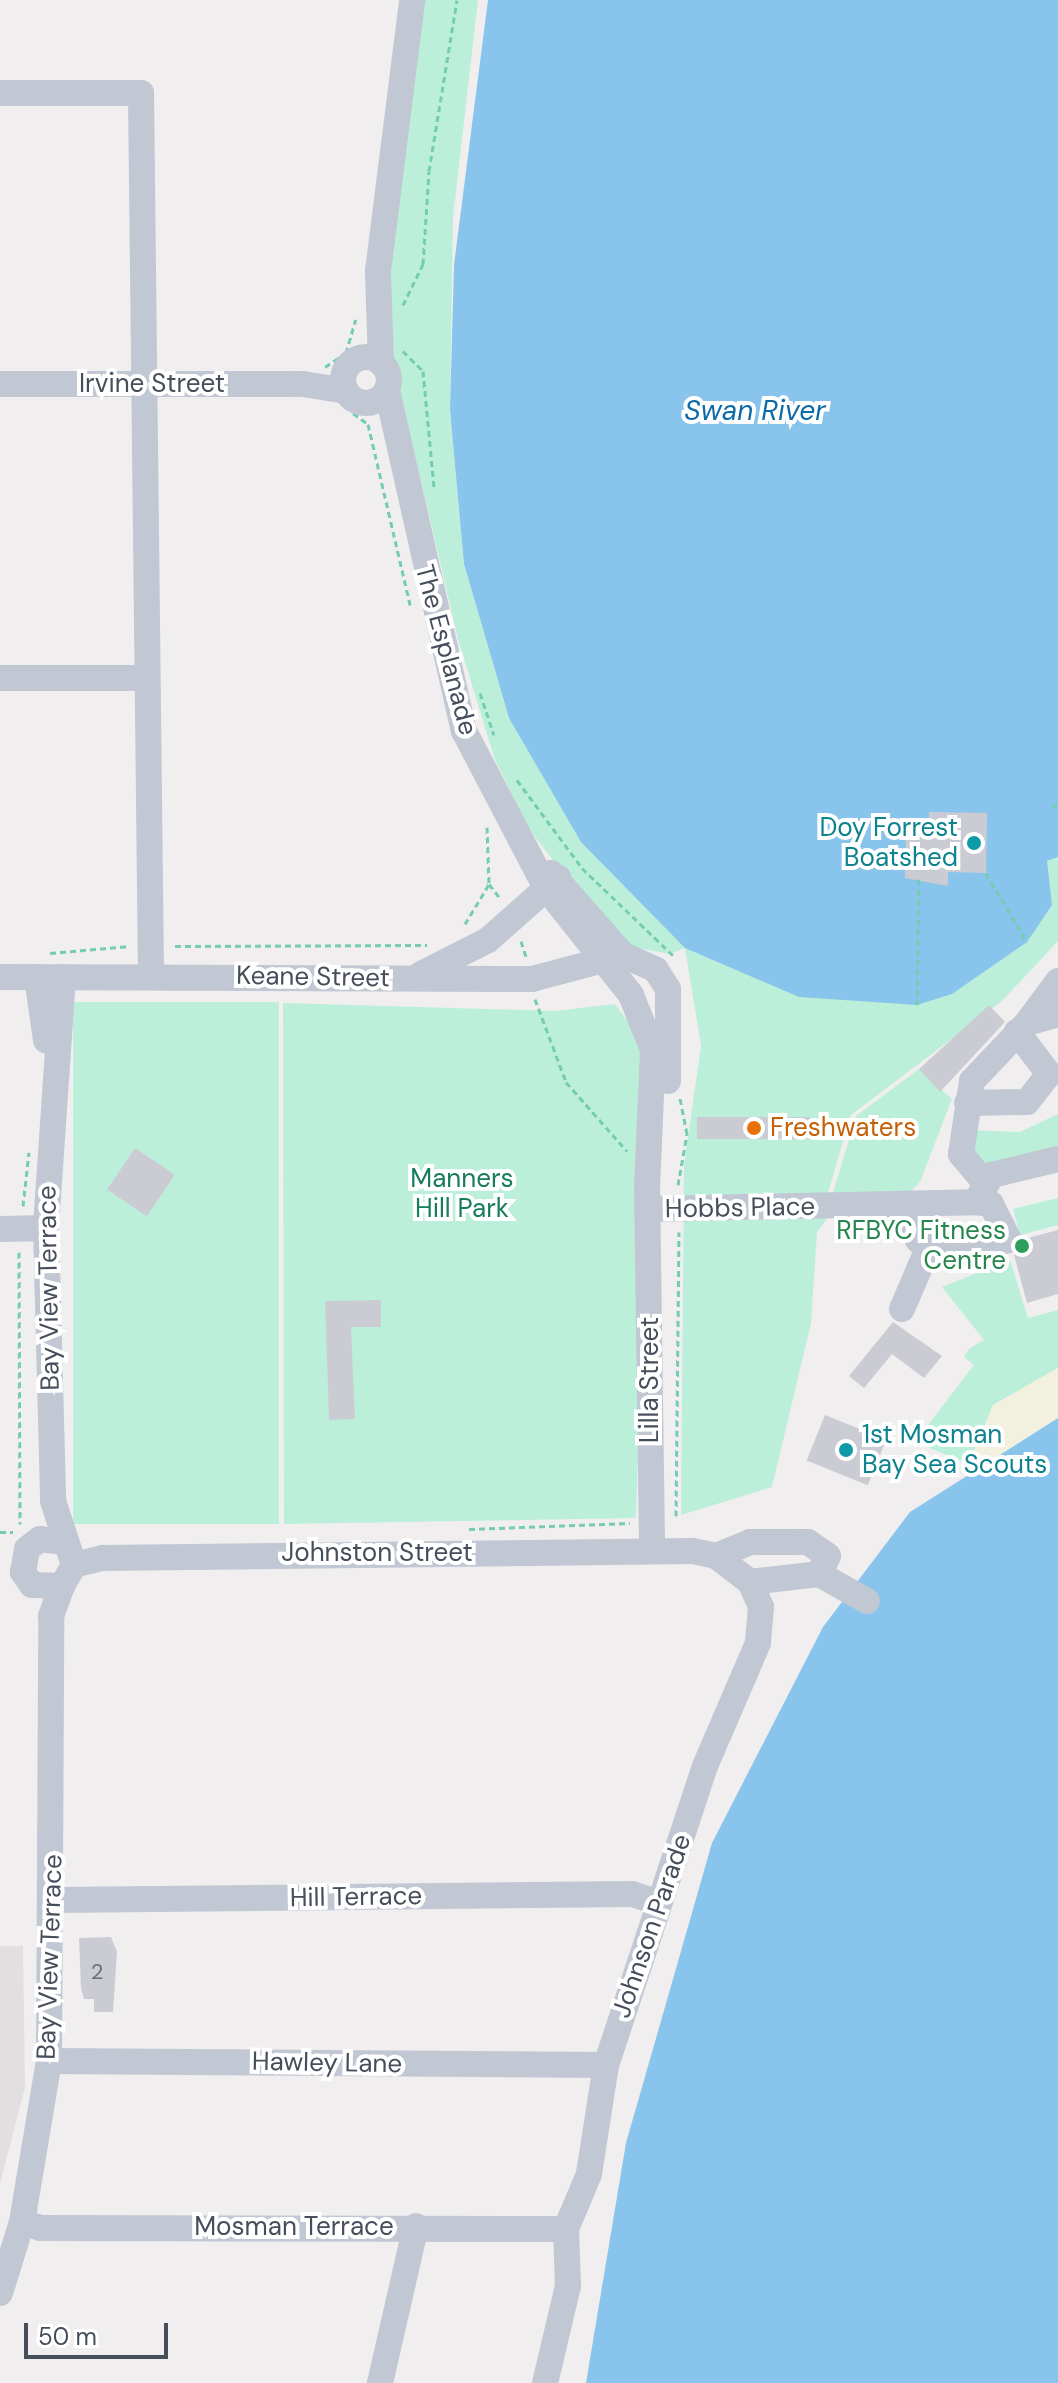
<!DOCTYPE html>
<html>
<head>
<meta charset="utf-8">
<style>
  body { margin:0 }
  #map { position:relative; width:1058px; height:2383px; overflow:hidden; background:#f0eeee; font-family:"DM Sans",sans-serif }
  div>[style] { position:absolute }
  .education>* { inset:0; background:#e1dfe0 }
  .green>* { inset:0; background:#bcefd9; transform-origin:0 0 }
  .sand>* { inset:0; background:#f2f0de }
  .water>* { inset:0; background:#89c4ec }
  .building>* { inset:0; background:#cbccd3; transform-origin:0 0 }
  .path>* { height:3px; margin-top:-1.5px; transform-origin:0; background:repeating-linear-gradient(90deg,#74ccb2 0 6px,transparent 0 10px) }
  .minor>* { height:26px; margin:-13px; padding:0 13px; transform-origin:13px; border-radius:13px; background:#c1c7d3 }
  .minor>.ring { margin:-13px; padding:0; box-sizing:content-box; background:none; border:26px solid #c1c7d3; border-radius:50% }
  .dots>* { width:22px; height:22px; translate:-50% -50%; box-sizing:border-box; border:4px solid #fff; border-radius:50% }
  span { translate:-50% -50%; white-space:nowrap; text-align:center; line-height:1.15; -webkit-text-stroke:8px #fff; paint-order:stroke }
  .number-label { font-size:22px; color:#676d79 }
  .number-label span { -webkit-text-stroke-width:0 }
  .street-label { font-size:26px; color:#464d5b }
  .culture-label { font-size:26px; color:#0d838f }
  .right { translate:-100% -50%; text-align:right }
  .left { translate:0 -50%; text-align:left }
  .food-label { font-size:26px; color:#c56008 }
  .park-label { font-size:26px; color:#177c5d }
  .leisure-label { font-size:26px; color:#27864d }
  .water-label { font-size:28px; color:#0c6aa8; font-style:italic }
  .scale { position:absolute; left:24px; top:2323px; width:144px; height:36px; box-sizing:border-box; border:4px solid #464d5b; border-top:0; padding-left:10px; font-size:24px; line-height:28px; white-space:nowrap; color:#464d5b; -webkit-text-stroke:6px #fff; paint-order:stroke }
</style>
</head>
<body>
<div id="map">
  <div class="education">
    <i style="clip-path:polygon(0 1946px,23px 1946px,25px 2087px,0 2184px)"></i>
  </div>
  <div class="green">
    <i style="clip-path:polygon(423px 0,478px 0,453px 217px,450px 410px,464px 564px,509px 718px,1011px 952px,1027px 942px,1047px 861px,1058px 857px,1058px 941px,1002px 1001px,851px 1115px,827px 1196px,829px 1216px,817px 1232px,811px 1323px,772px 1487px,681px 1515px,684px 1165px,701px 1046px,685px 948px,670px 954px,632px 947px,604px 926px,529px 829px,495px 760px,458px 639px,387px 336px,391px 238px)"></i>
    <i style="left:279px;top:1002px;width:522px;height:206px;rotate:90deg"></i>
    <i style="clip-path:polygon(283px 1003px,555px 1011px,615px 1004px,650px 1051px,636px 1518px,284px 1524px)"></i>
    <i style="clip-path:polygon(919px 1069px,952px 1099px,920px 1182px,907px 1195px,832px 1196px,856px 1116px)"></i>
    <i style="clip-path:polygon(1058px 1114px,1058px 1148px,1002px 1169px,977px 1162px,966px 1130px,1020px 1132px)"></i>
    <i style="clip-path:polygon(1058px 1198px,1058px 1225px,1020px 1235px,1013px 1209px)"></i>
    <i style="clip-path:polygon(1010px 1260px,1028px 1318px,1058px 1310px,1058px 1368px,993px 1405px,969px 1464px,915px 1442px,974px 1365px,964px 1357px,969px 1349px,984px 1340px,942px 1287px)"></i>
  </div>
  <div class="sand">
    <i style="clip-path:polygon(1058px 1368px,1058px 1418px,979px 1468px,969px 1464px,993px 1405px)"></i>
  </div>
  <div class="water">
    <i style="clip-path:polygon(488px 0,1058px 0,1058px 857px,1047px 861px,1052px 905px,1027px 942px,952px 994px,917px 1005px,799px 997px,685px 948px,581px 842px,509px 718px,464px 564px,450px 410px,454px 265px)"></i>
    <i style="clip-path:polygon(1058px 1418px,1058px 2383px,586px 2383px,626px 2143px,712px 1843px,823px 1627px,910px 1512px)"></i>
  </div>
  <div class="building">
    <i style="clip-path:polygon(929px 812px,987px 813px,986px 873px,948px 872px,948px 886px,905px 878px,906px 827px,929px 827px)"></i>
    <i style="clip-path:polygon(989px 1005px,1005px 1022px,940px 1092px,919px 1069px)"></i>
    <i style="left:697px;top:1117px;width:113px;height:22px"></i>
    <i style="left:135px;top:1148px;width:48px;height:50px;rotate:34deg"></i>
    <i style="clip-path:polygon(1058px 1230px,1058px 1294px,1027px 1303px,1014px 1255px,1024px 1239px)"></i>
    <i style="clip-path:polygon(381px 1300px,381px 1327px,351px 1327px,355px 1419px,329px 1420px,325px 1301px)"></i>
    <i style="clip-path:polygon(893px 1322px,942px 1356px,924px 1378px,892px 1354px,864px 1388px,849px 1376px)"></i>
    <i style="left:825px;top:1415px;width:66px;height:49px;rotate:22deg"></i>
    <i style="clip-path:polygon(111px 1937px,117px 1952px,113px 2012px,94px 2012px,94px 1999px,84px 1999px,81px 1988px,79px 1938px)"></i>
  </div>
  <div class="path">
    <i style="left:403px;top:305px;width:46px;rotate:-64deg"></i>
    <i style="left:423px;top:264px;width:93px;rotate:-86.3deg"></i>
    <i style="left:429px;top:171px;width:173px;rotate:-80.7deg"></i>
    <i style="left:403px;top:351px;width:28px;rotate:45deg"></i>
    <i style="left:423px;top:371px;width:117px;rotate:84.6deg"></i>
    <i style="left:325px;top:367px;width:25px;rotate:-34deg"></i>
    <i style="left:346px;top:353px;width:35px;rotate:-74deg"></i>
    <i style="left:353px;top:413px;width:19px;rotate:36deg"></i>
    <i style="left:368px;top:424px;width:186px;rotate:76.9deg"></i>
    <i style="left:480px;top:693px;width:44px;rotate:71.6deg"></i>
    <i style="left:517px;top:780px;width:109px;rotate:53.5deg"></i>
    <i style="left:582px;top:868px;width:130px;rotate:43.8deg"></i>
    <i style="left:1052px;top:807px;width:7px;rotate:-27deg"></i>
    <i style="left:487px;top:827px;width:57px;rotate:88deg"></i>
    <i style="left:489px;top:884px;width:18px;rotate:52deg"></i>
    <i style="left:986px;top:873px;width:80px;rotate:59.3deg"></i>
    <i style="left:465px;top:924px;width:47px;rotate:-59deg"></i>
    <i style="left:521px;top:941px;width:16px;rotate:72deg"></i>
    <i style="left:175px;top:946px;width:252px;rotate:-0.2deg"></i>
    <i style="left:50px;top:953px;width:80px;rotate:-5deg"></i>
    <i style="left:535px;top:999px;width:89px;rotate:69.5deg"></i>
    <i style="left:566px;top:1082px;width:92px;rotate:48.5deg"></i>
    <i style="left:917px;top:1005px;width:127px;rotate:-89.1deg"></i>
    <i style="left:678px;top:1185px;width:52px;rotate:-80deg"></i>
    <i style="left:687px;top:1134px;width:37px;rotate:-101deg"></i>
    <i style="left:23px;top:1206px;width:54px;rotate:-83.7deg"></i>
    <i style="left:19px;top:1252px;width:272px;rotate:89.8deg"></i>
    <i style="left:676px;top:1516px;width:284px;rotate:-89.4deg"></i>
    <i style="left:469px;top:1529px;width:161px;rotate:-2.1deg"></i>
    <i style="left:0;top:1532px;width:13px"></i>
  </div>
  <div class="minor">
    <i style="left:0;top:93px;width:141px"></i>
    <i style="left:141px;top:93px;width:882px;rotate:89.35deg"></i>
    <i class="ring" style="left:343px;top:357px;width:20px;height:20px"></i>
    <i style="left:381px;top:363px;width:92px;rotate:-91.9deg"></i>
    <i style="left:378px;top:271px;width:273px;rotate:-82.8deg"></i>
    <i style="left:0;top:384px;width:303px"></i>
    <i style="left:303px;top:384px;width:44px;rotate:9.2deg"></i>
    <i style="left:387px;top:390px;width:350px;rotate:77.3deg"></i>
    <i style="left:464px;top:731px;width:177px;rotate:62.4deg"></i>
    <i style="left:546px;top:888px;width:137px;rotate:51.5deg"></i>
    <i style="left:631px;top:995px;width:59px;rotate:68.2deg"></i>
    <i style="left:653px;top:1050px;width:135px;rotate:92.5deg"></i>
    <i style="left:647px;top:1185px;width:366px;rotate:89.2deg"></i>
    <i style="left:0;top:678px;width:146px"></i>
    <i style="left:551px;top:873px;width:109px;rotate:48.7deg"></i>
    <i style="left:623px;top:955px;width:36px;rotate:24deg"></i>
    <i style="left:656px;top:970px;width:22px;rotate:58deg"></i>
    <i style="left:668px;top:989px;width:92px;rotate:90deg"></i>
    <i style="left:421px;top:974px;width:75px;rotate:-26.9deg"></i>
    <i style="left:488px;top:940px;width:94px;rotate:-41.5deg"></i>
    <i style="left:0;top:977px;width:532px;rotate:0.22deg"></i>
    <i style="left:532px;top:979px;width:94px;rotate:-14.8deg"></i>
    <i style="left:37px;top:977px;width:64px;rotate:81.9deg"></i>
    <i style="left:63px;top:977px;width:252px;rotate:93.9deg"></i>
    <i style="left:46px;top:1228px;width:273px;rotate:88.5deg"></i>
    <i style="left:53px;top:1501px;width:67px;rotate:71.8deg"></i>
    <i style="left:74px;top:1565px;width:24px;rotate:120deg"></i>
    <i style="left:62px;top:1586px;width:30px;rotate:-178deg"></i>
    <i style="left:32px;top:1585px;width:16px;rotate:-125deg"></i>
    <i style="left:23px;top:1572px;width:23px;rotate:-80deg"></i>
    <i style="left:27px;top:1549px;width:16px;rotate:-38deg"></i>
    <i style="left:40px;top:1539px;width:23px;rotate:7deg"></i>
    <i style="left:1027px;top:1023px;width:52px;rotate:-53.6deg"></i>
    <i style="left:967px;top:1103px;width:60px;rotate:-1deg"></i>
    <i style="left:1027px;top:1102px;width:36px;rotate:-52deg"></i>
    <i style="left:1049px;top:1074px;width:53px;rotate:-127.3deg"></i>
    <i style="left:986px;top:1184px;width:39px;rotate:-130deg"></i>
    <i style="left:961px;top:1154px;width:74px;rotate:-81.4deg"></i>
    <i style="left:972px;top:1081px;width:80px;rotate:-46.5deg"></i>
    <i style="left:1027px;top:1023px;width:32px;rotate:-16deg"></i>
    <i style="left:979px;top:1196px;width:25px;rotate:-58deg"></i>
    <i style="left:992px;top:1175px;width:68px;rotate:-13.6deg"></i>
    <i style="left:650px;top:1209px;width:325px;rotate:-1.2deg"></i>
    <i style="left:975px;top:1202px;width:16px;rotate:7deg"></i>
    <i style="left:991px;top:1204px;width:40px;rotate:63.4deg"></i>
    <i style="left:1009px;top:1240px;width:67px;rotate:167deg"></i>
    <i style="left:944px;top:1255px;width:30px;rotate:-150deg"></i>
    <i style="left:918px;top:1240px;width:41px;rotate:-119.1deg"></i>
    <i style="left:0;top:1229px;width:46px;rotate:-1.2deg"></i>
    <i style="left:902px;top:1309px;width:69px;rotate:-66.8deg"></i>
    <i style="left:716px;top:1556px;width:37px;rotate:-22deg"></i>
    <i style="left:750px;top:1542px;width:58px"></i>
    <i style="left:808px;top:1542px;width:24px;rotate:35deg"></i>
    <i style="left:828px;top:1556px;width:20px;rotate:117deg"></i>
    <i style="left:74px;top:1565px;width:30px;rotate:-14deg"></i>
    <i style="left:103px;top:1558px;width:590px;rotate:-0.68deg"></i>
    <i style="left:693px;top:1551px;width:24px;rotate:12deg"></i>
    <i style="left:716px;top:1556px;width:43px;rotate:37.4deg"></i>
    <i style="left:750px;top:1582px;width:27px;rotate:66deg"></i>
    <i style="left:761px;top:1607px;width:36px;rotate:95deg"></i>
    <i style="left:758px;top:1643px;width:134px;rotate:113.3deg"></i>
    <i style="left:705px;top:1766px;width:315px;rotate:108.3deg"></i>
    <i style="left:606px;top:2065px;width:110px;rotate:98.9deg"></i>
    <i style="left:589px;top:2174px;width:60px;rotate:112.7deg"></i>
    <i style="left:566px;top:2229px;width:57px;rotate:88deg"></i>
    <i style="left:568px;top:2286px;width:100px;rotate:103.3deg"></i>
    <i style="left:819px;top:1574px;width:55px;rotate:29.4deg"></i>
    <i style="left:750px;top:1582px;width:69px;rotate:-6.6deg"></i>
    <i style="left:54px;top:1900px;width:578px;rotate:-0.59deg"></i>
    <i style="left:632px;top:1894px;width:25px;rotate:18deg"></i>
    <i style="left:49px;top:2061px;width:557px;rotate:0.41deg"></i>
    <i style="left:22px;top:2222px;width:20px;rotate:18deg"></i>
    <i style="left:41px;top:2228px;width:525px;rotate:0.11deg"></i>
    <i style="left:0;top:2293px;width:74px;rotate:-72.8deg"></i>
    <i style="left:22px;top:2222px;width:163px;rotate:-80.5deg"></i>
    <i style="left:49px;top:2061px;width:445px;rotate:-89.7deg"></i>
    <i style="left:51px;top:1616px;width:32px;rotate:-70deg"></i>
    <i style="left:380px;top:2383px;width:161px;rotate:-77.1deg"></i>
  </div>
  <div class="dots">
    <i style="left:974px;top:843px;background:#0f9aa8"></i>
    <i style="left:754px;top:1128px;background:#e8710a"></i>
    <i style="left:1022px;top:1246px;background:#2e9e5b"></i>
    <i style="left:846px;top:1450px;background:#0f9aa8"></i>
  </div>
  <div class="number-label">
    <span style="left:97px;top:1972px">2</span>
  </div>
  <div class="street-label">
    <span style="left:152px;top:384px">Irvine Street</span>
    <span style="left:446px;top:650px;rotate:75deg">The Esplanade</span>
    <span style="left:313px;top:977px;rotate:1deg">Keane Street</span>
    <span style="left:740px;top:1208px;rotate:-1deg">Hobbs Place</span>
    <span style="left:49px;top:1288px;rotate:-91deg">Bay View Terrace</span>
    <span style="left:650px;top:1380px;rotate:-90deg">Lilla Street</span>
    <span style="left:377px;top:1553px">Johnston Street</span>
    <span style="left:356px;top:1897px;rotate:-1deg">Hill Terrace</span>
    <span style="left:652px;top:1926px;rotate:-71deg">Johnson Parade</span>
    <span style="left:50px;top:1957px;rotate:-88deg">Bay View Terrace</span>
    <span style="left:327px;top:2063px;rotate:1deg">Hawley Lane</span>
    <span style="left:294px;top:2227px">Mosman Terrace</span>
  </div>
  <div class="culture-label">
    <span class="right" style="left:958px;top:843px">Doy Forrest<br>Boatshed</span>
    <span class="left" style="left:862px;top:1450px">1st Mosman<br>Bay Sea Scouts</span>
  </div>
  <div class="food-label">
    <span class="left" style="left:770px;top:1128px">Freshwaters</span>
  </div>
  <div class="park-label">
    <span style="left:462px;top:1194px">Manners<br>Hill Park</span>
  </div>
  <div class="leisure-label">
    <span class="right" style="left:1006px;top:1246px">RFBYC Fitness<br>Centre</span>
  </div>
  <div class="water-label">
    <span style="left:755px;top:411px">Swan River</span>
  </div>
  <div class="scale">50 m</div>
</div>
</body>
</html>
